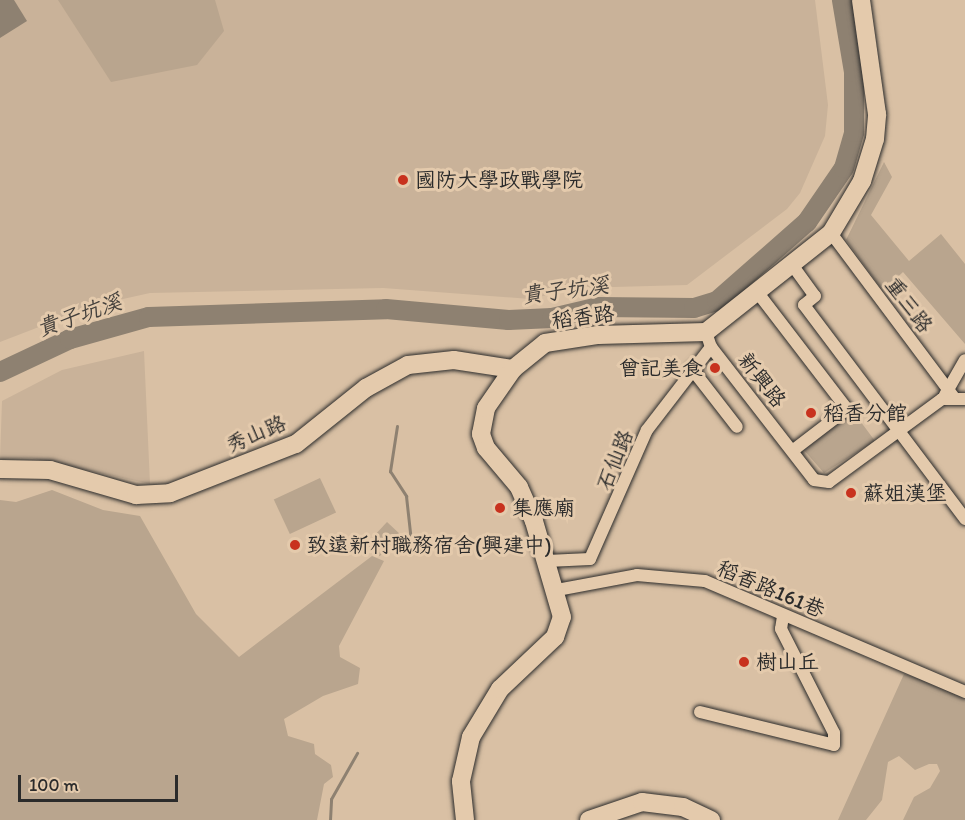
<!DOCTYPE html>
<html>
<head>
<meta charset="utf-8">
<style>
  body { margin:0 }
  #map { position:relative; width:965px; height:820px; overflow:hidden; background:#d9c0a4; font-family:Itim,"LXGW WenKai TC",sans-serif }
  div>[style] { position:absolute }
  .built>* { inset:0; background:#c9b299 }
  .green>* { inset:0; background:#b9a58e; transform-origin:0 0 }
  .water>* { inset:0; background:#8e8171 }
  .stream>* { height:3px; margin:-1.5px; padding:0 1.5px; transform-origin:1.5px; border-radius:1.5px; background:#8e8171 }
  .river>* { height:20px; margin:-10px; padding:0 10px; transform-origin:10px; border-radius:10px; background:#8e8171 }
  .roads { filter:drop-shadow(0 0 2px #2b2b2b) drop-shadow(0 0 2px #2b2b2b) }
  .street>* { height:12px; margin:-6px; padding:0 6px; transform-origin:6px; border-radius:6px; background:#e4caac }
  .secondary>* { height:18px; margin:-9px; padding:0 9px; transform-origin:9px; border-radius:9px; background:#e4caac }
  .dots>* { width:16px; height:16px; translate:-50% -50%; box-sizing:border-box; border:3px solid #e4caac; border-radius:50% }
  span { translate:-50% -50%; white-space:nowrap; text-align:center; line-height:1.15; -webkit-text-stroke:6px #e4caac; paint-order:stroke }
  .poi-label { font-size:21px; color:#2b2b2b }
  .left { translate:0 -50%; text-align:left }
  .right { translate:-100% -50%; text-align:right }
  .street-label { font-size:21px; color:#2b2b2b }
  .water-label { font-size:22px; color:#44403c; font-style:italic }
  .scale { position:absolute; left:18px; top:775px; width:160px; height:27px; box-sizing:border-box; border:3px solid #2b2b2b; border-top:0; padding-left:8px; font-size:18px; line-height:21px; white-space:nowrap; color:#2b2b2b; -webkit-text-stroke:4px #e4caac; paint-order:stroke }
</style>
</head>
<body>
<div id="map">
  <div class="built">
    <i style="clip-path:polygon(0 0,815px 0,828px 105px,825px 136px,800px 193px,787px 209px,687px 285px,577px 288px,530px 299px,383px 288px,150px 293px,96px 305px,0 342px)"></i>
    <i style="clip-path:polygon(144px 351px,150px 484px,32px 458px,0 459px,2px 401px,62px 370px)"></i>
  </div>
  <div class="green">
    <i style="clip-path:polygon(58px 0,215px 0,224px 31px,197px 65px,111px 82px)"></i>
    <i style="clip-path:polygon(884px 162px,892px 177px,871px 215px,909px 261px,941px 234px,965px 264px,965px 344px,903px 272px,883px 291px,846px 240px)"></i>
    <i style="clip-path:polygon(852px 410px,875px 441px,824px 473px,803px 449px)"></i>
    <i style="left:320px;top:478px;width:38px;height:51px;rotate:65deg"></i>
    <i style="clip-path:polygon(52px 490px,103px 510px,140px 516px,196px 614px,239px 657px,372px 556px,384px 561px,339px 646px,340px 657px,360px 668px,358px 684px,323px 696px,284px 719px,288px 736px,314px 744px,315px 754px,331px 765px,333px 777px,324px 784px,317px 820px,0 820px,0 500px,16px 502px)"></i>
    <i style="left:387px;top:522px;width:18px;height:30px;rotate:43deg"></i>
    <i style="clip-path:polygon(904px 674px,965px 692px,965px 820px,903px 820px,914px 797px,930px 788px,940px 771px,937px 764px,929px 764px,915px 770px,899px 756px,888px 762px,882px 800px,866px 820px,838px 820px)"></i>
  </div>
  <div class="water">
    <i style="clip-path:polygon(0 0,14px 0,27px 21px,0 38px)"></i>
  </div>
  <div class="stream">
    <i style="left:806px;top:224px;width:4px;rotate:27deg"></i>
    <i style="left:397px;top:426px;width:46px;rotate:98.8deg"></i>
    <i style="left:390px;top:471px;width:30px;rotate:57deg"></i>
    <i style="left:406px;top:496px;width:45px;rotate:83.7deg"></i>
    <i style="left:330px;top:820px;width:21px;rotate:-87deg"></i>
    <i style="left:331px;top:799px;width:53px;rotate:-60.5deg"></i>
  </div>
  <div class="river">
    <i style="left:0;top:372px;width:77px;rotate:-25.2deg"></i>
    <i style="left:70px;top:339px;width:82px;rotate:-15.6deg"></i>
    <i style="left:149px;top:317px;width:237px;rotate:-1.9deg"></i>
    <i style="left:386px;top:309px;width:123px;rotate:5.1deg"></i>
    <i style="left:509px;top:320px;width:43px;rotate:-2.7deg"></i>
    <i style="left:552px;top:318px;width:48px;rotate:-13.2deg"></i>
    <i style="left:599px;top:307px;width:95px;rotate:0.6deg"></i>
    <i style="left:694px;top:308px;width:24px;rotate:-17deg"></i>
    <i style="left:717px;top:301px;width:120px;rotate:-41.3deg"></i>
    <i style="left:807px;top:222px;width:65px;rotate:-55.6deg"></i>
    <i style="left:844px;top:168px;width:37px;rotate:-74deg"></i>
    <i style="left:854px;top:132px;width:60px;rotate:-90deg"></i>
    <i style="left:854px;top:72px;width:73px;rotate:-99.5deg"></i>
  </div>
  <div class="roads">
    <div class="street">
      <i style="left:831px;top:233px;width:207px;rotate:53.2deg"></i>
      <i style="left:793px;top:266px;width:37px;rotate:54deg"></i>
      <i style="left:815px;top:296px;width:14px;rotate:141deg"></i>
      <i style="left:804px;top:305px;width:268px;rotate:53deg"></i>
      <i style="left:758px;top:293px;width:146px;rotate:52.5deg"></i>
      <i style="left:847px;top:409px;width:69px;rotate:142.6deg"></i>
      <i style="left:706px;top:332px;width:16px;rotate:72deg"></i>
      <i style="left:711px;top:347px;width:168px;rotate:52.2deg"></i>
      <i style="left:814px;top:480px;width:15px;rotate:8deg"></i>
      <i style="left:829px;top:482px;width:140px;rotate:-36.3deg"></i>
      <i style="left:942px;top:399px;width:23px"></i>
      <i style="left:692px;top:369px;width:73px;rotate:52.2deg"></i>
      <i style="left:945px;top:395px;width:40px;rotate:-60.3deg"></i>
      <i style="left:547px;top:561px;width:43px;rotate:-2.7deg"></i>
      <i style="left:590px;top:559px;width:141px;rotate:-66.2deg"></i>
      <i style="left:647px;top:430px;width:105px;rotate:-52.4deg"></i>
      <i style="left:557px;top:590px;width:81px;rotate:-10.6deg"></i>
      <i style="left:637px;top:575px;width:68px;rotate:5deg"></i>
      <i style="left:705px;top:581px;width:283px;rotate:23.1deg"></i>
      <i style="left:700px;top:712px;width:138px;rotate:13.8deg"></i>
      <i style="left:834px;top:745px;width:12px;rotate:-90deg"></i>
      <i style="left:834px;top:733px;width:117px;rotate:-117deg"></i>
      <i style="left:781px;top:629px;width:13px;rotate:-81deg"></i>
    </div>
    <div class="secondary">
      <i style="left:0;top:469px;width:50px;rotate:1.1deg"></i>
      <i style="left:50px;top:470px;width:90px;rotate:16.2deg"></i>
      <i style="left:136px;top:495px;width:34px;rotate:-3deg"></i>
      <i style="left:170px;top:493px;width:135px;rotate:-21.3deg"></i>
      <i style="left:296px;top:444px;width:90px;rotate:-38.7deg"></i>
      <i style="left:366px;top:388px;width:48px;rotate:-28.7deg"></i>
      <i style="left:408px;top:365px;width:46px;rotate:-6.2deg"></i>
      <i style="left:454px;top:360px;width:60px;rotate:8.7deg"></i>
      <i style="left:465px;top:820px;width:39px;rotate:-96deg"></i>
      <i style="left:461px;top:781px;width:45px;rotate:-77.2deg"></i>
      <i style="left:471px;top:737px;width:56px;rotate:-58.9deg"></i>
      <i style="left:500px;top:689px;width:76px;rotate:-43.4deg"></i>
      <i style="left:555px;top:637px;width:21px;rotate:-71deg"></i>
      <i style="left:562px;top:617px;width:100px;rotate:-106.3deg"></i>
      <i style="left:534px;top:521px;width:37px;rotate:-114deg"></i>
      <i style="left:519px;top:487px;width:51px;rotate:-130.2deg"></i>
      <i style="left:486px;top:448px;width:15px;rotate:-110deg"></i>
      <i style="left:481px;top:434px;width:26px;rotate:-79deg"></i>
      <i style="left:486px;top:408px;width:47px;rotate:-55.3deg"></i>
      <i style="left:513px;top:369px;width:41px;rotate:-39.1deg"></i>
      <i style="left:545px;top:343px;width:54px;rotate:-8.6deg"></i>
      <i style="left:598px;top:335px;width:108px;rotate:-1.6deg"></i>
      <i style="left:706px;top:332px;width:159px;rotate:-38.4deg"></i>
      <i style="left:831px;top:233px;width:61px;rotate:-59.2deg"></i>
      <i style="left:862px;top:181px;width:44px;rotate:-72.8deg"></i>
      <i style="left:875px;top:139px;width:25px;rotate:-85deg"></i>
      <i style="left:877px;top:114px;width:115px;rotate:-98deg"></i>
      <i style="left:589px;top:820px;width:56px;rotate:-18.8deg"></i>
      <i style="left:642px;top:802px;width:41px;rotate:7deg"></i>
      <i style="left:683px;top:807px;width:31px;rotate:25deg"></i>
    </div>
  </div>
  <div class="dots">
    <i style="left:403px;top:180px;background:#c8321e"></i>
    <i style="left:715px;top:368px;background:#c8321e"></i>
    <i style="left:811px;top:413px;background:#c8321e"></i>
    <i style="left:851px;top:493px;background:#c8321e"></i>
    <i style="left:500px;top:508px;background:#c8321e"></i>
    <i style="left:295px;top:545px;background:#c8321e"></i>
    <i style="left:744px;top:662px;background:#c8321e"></i>
  </div>
  <div class="poi-label">
    <span class="left" style="left:415px;top:180px">國防大學政戰學院</span>
    <span class="right" style="left:703px;top:368px">曾記美食</span>
    <span class="left" style="left:823px;top:413px">稻香分館</span>
    <span class="left" style="left:863px;top:493px">蘇姐漢堡</span>
    <span class="left" style="left:512px;top:508px">集應廟</span>
    <span class="left" style="left:307px;top:545px">致遠新村職務宿舍(興建中)</span>
    <span class="left" style="left:756px;top:662px">樹山丘</span>
  </div>
  <div class="street-label">
    <span style="left:909px;top:305px;rotate:53deg">重三路</span>
    <span style="left:583px;top:317px;rotate:-7deg">稻香路</span>
    <span style="left:762px;top:380px;rotate:52deg">新興路</span>
    <span style="left:256px;top:434px;rotate:-23deg">秀山路</span>
    <span style="left:615px;top:460px;rotate:-68deg">石仙路</span>
    <span style="left:771px;top:589px;rotate:23deg">稻香路161巷</span>
  </div>
  <div class="water-label">
    <span style="left:565px;top:290px;rotate:-7deg">貴子坑溪</span>
    <span style="left:79px;top:315px;rotate:-19deg">貴子坑溪</span>
  </div>
  <div class="scale">100 m</div>
</div>
</body>
</html>
